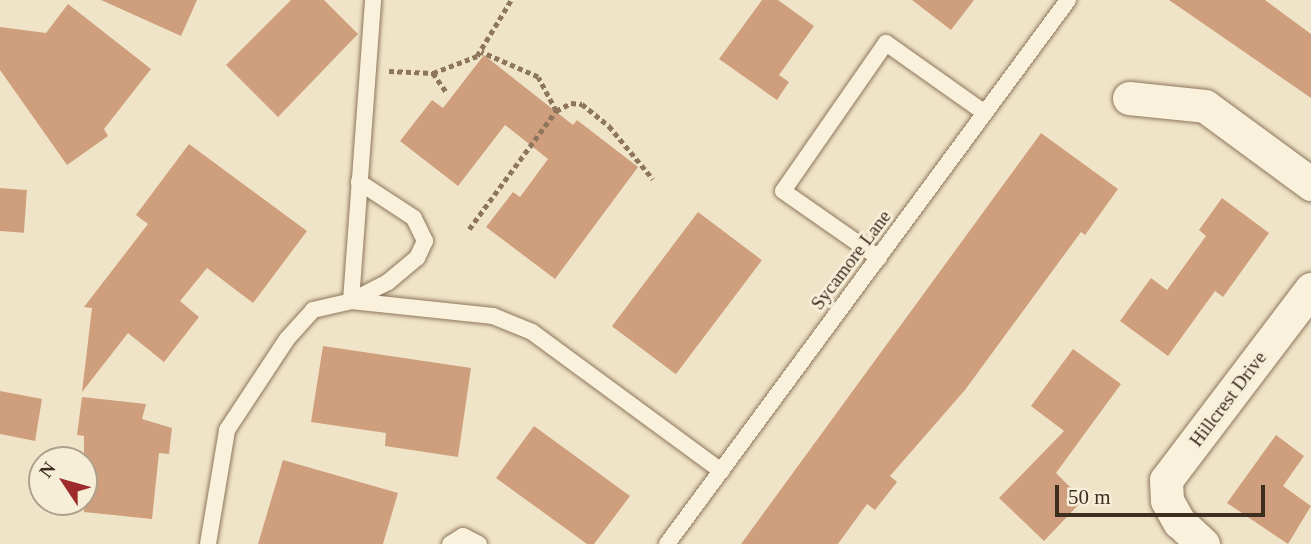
<!DOCTYPE html>
<html>
<head>
<meta charset="utf-8">
<style>
  body { margin:0 }
  #map { position:relative; width:1311px; height:544px; overflow:hidden; background:#f0e4c8; font-family:"Times New Roman",serif }
  div>[style] { position:absolute }
  .building>* { inset:0; background:#cf9f7d; transform-origin:0 0 }
  .path>* { height:4.5px; margin-top:-2.25px; transform-origin:0; background:repeating-linear-gradient(90deg,#8d765c 0 5px,transparent 0 8.5px) }
  .roads { filter:drop-shadow(0 0 2px #8d765c) drop-shadow(0 0 2px #8d765c) }
  .service>* { height:16px; margin:-8px; padding:0 8px; transform-origin:8px; border-radius:8px; background:#faf1dc }
  .minor>* { height:33px; margin:-16.5px; padding:0 16.5px; transform-origin:16.5px; border-radius:16.5px; background:#faf1dc }
  span { translate:-50% -50%; white-space:nowrap; text-align:center; line-height:1.15; -webkit-text-stroke:6px #f7eed8; paint-order:stroke }
  .street-label { font-size:19px; color:#3d2e20 }
  .north { position:absolute; left:28px; top:446px; width:70px; height:70px; box-sizing:border-box; background:#f7eed8; border:2px solid #ada18e; border-radius:50%; rotate:306deg; font-size:19px; font-weight:700; line-height:28px; text-align:center; color:#3d2e20 }
  .north::after { content:''; display:block; margin:auto; width:24px; height:32px; background:#9e2a2b; clip-path:polygon(50% 0,100% 100%,50% 72%,0 100%) }
  .scale { position:absolute; left:1055px; top:485px; width:210px; height:32px; box-sizing:border-box; border:4px solid #3d2e20; border-top:0; padding-left:9px; font-size:21px; line-height:24px; white-space:nowrap; color:#3d2e20; -webkit-text-stroke:5px #f7eed8; paint-order:stroke }
</style>
</head>
<body>
<div id="map">
  <div class="building">
    <i style="clip-path:polygon(101px 0,197px 0,181px 36px)"></i>
    <i style="clip-path:polygon(291px 0,324px 0,358px 34px,278px 117px,226px 65px)"></i>
    <i style="clip-path:polygon(762px 0,778px 0,814px 26px,779px 75px,789px 82px,777px 100px,719px 59px)"></i>
    <i style="clip-path:polygon(912px 0,974px 0,951px 30px)"></i>
    <i style="clip-path:polygon(1169px 0,1265px 0,1311px 34px,1311px 98px)"></i>
    <i style="clip-path:polygon(68px 4px,151px 69px,104px 129px,108px 136px,67px 165px,0 70px,0 27px,46px 33px)"></i>
    <i style="clip-path:polygon(484px 55px,573px 125px,577px 120px,638px 167px,555px 279px,486px 227px,513px 192px,520px 197px,548px 159px,505px 125px,458px 186px,400px 141px,432px 100px,443px 108px)"></i>
    <i style="clip-path:polygon(1041px 133px,1118px 189px,1085px 235px,1081px 232px,965px 390px,890px 476px,897px 482px,875px 510px,867px 504px,838px 544px,741px 544px)"></i>
    <i style="clip-path:polygon(189px 144px,307px 231px,253px 303px,207px 268px,180px 301px,199px 317px,164px 362px,128px 333px,82px 392px,92px 308px,84px 307px,148px 224px,136px 215px)"></i>
    <i style="left:0;top:188px;width:27px;height:43px;rotate:4deg"></i>
    <i style="clip-path:polygon(1222px 198px,1269px 233px,1223px 297px,1215px 291px,1168px 356px,1120px 321px,1151px 278px,1167px 290px,1206px 236px,1199px 230px)"></i>
    <i style="left:698px;top:212px;width:80px;height:143px;rotate:37deg"></i>
    <i style="clip-path:polygon(323px 346px,471px 368px,458px 457px,385px 446px,386px 433px,311px 422px)"></i>
    <i style="clip-path:polygon(1073px 349px,1121px 384px,1056px 473px,1083px 500px,1044px 541px,999px 498px,1064px 431px,1031px 406px)"></i>
    <i style="clip-path:polygon(0 391px,42px 399px,35px 441px,0 434px)"></i>
    <i style="clip-path:polygon(82px 397px,146px 404px,142px 419px,172px 428px,169px 454px,159px 453px,152px 519px,84px 512px,84px 436px,77px 435px)"></i>
    <i style="clip-path:polygon(534px 426px,630px 496px,594px 544px,587px 544px,496px 478px)"></i>
    <i style="clip-path:polygon(1276px 435px,1304px 456px,1283px 486px,1311px 506px,1288px 544px,1227px 503px)"></i>
    <i style="clip-path:polygon(283px 460px,398px 493px,383px 544px,258px 544px)"></i>
  </div>
  <div class="path">
    <i style="left:389px;top:71px;width:44px;rotate:2.6deg"></i>
    <i style="left:433px;top:73px;width:47px;rotate:-21.1deg"></i>
    <i style="left:477px;top:56px;width:66px;rotate:-58.7deg"></i>
    <i style="left:433px;top:73px;width:24px;rotate:55deg"></i>
    <i style="left:556px;top:111px;width:17px;rotate:-28deg"></i>
    <i style="left:571px;top:103px;width:11px;rotate:5deg"></i>
    <i style="left:582px;top:104px;width:35px;rotate:39deg"></i>
    <i style="left:609px;top:126px;width:69px;rotate:50.3deg"></i>
    <i style="left:469px;top:229px;width:147px;rotate:-53.6deg"></i>
    <i style="left:556px;top:111px;width:38px;rotate:-118deg"></i>
    <i style="left:538px;top:77px;width:62px;rotate:-156.3deg"></i>
  </div>
  <div class="roads">
    <div class="service">
      <i style="left:879px;top:258px;width:117px;rotate:-145.1deg"></i>
      <i style="left:783px;top:191px;width:180px;rotate:-55.2deg"></i>
      <i style="left:886px;top:43px;width:121px;rotate:35.3deg"></i>
      <i style="left:351px;top:301px;width:302px;rotate:-85.8deg"></i>
      <i style="left:351px;top:301px;width:42px;rotate:-27.2deg"></i>
      <i style="left:388px;top:282px;width:38px;rotate:-40deg"></i>
      <i style="left:417px;top:258px;width:19px;rotate:-65deg"></i>
      <i style="left:425px;top:241px;width:25px;rotate:-116deg"></i>
      <i style="left:414px;top:218px;width:66px;rotate:-146.8deg"></i>
      <i style="left:208px;top:544px;width:116px;rotate:-80.5deg"></i>
      <i style="left:227px;top:430px;width:109px;rotate:-56.6deg"></i>
      <i style="left:287px;top:339px;width:39px;rotate:-48deg"></i>
      <i style="left:313px;top:310px;width:39px;rotate:-13deg"></i>
      <i style="left:351px;top:301px;width:143px;rotate:6deg"></i>
      <i style="left:493px;top:316px;width:42px;rotate:22.3deg"></i>
      <i style="left:532px;top:332px;width:235px;rotate:36.3deg"></i>
      <i style="left:450px;top:544px;width:15px;rotate:-32deg"></i>
      <i style="left:463px;top:536px;width:18px;rotate:27deg"></i>
      <i style="left:667px;top:544px;width:676px;rotate:-53.6deg"></i>
    </div>
    <div class="minor">
      <i style="left:1129px;top:98px;width:76px;rotate:6deg"></i>
      <i style="left:1205px;top:106px;width:132px;rotate:36.3deg"></i>
      <i style="left:1203px;top:544px;width:33px;rotate:-137deg"></i>
      <i style="left:1179px;top:522px;width:25px;rotate:-119deg"></i>
      <i style="left:1167px;top:500px;width:20px;rotate:-93deg"></i>
      <i style="left:1166px;top:480px;width:240px;rotate:-52.8deg"></i>
    </div>
  </div>
  <div class="street-label">
    <span style="left:851px;top:260px;rotate:-53deg">Sycamore Lane</span>
    <span style="left:1228px;top:399px;rotate:-53deg">Hillcrest Drive</span>
  </div>
  <div class="north">N</div>
  <div class="scale">50 m</div>
</div>
</body>
</html>
